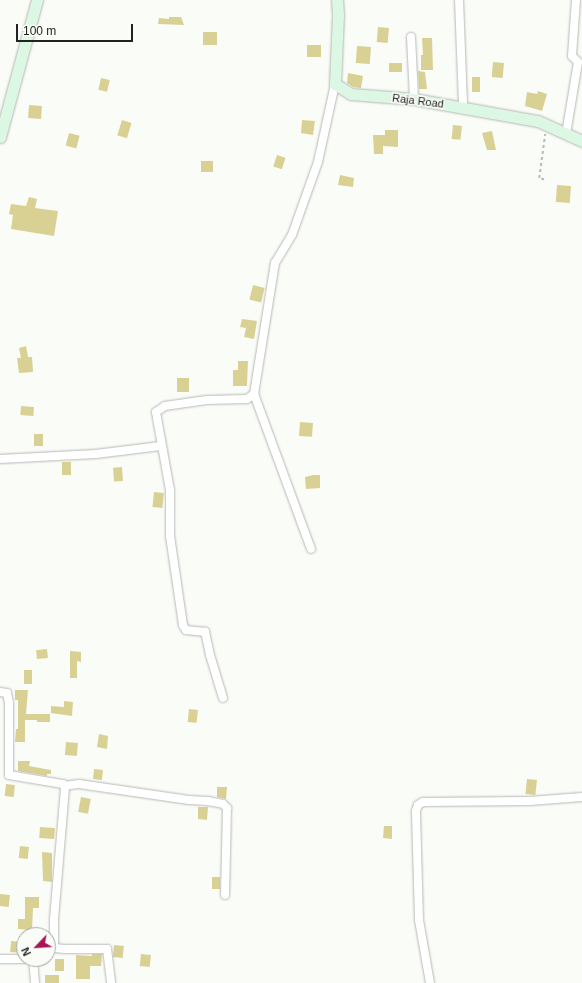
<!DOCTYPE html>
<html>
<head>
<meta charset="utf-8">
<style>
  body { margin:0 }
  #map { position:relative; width:582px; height:983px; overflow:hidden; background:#fafcf8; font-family:Arial,sans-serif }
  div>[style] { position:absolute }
  .building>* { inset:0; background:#d9d193; transform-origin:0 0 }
  .path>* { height:1.5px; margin-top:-0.75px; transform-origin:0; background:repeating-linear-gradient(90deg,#b8bab6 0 3px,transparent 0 6px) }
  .roads { filter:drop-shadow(0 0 1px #b7b8b4) drop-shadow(0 0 1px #b7b8b4) }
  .street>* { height:8px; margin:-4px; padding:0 4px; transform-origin:4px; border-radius:4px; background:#fff }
  .secondary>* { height:11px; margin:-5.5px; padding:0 5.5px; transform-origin:5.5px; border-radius:5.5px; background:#ddf7e5 }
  span { translate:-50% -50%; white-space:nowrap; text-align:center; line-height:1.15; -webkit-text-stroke:3px #fafcf8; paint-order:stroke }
  .street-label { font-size:11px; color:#222321 }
  .north { position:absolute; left:16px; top:927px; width:40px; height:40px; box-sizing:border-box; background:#fafcf8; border:1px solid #a4a5a2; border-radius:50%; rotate:245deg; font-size:11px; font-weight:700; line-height:16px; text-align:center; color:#222321 }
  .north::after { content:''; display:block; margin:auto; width:14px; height:18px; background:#a61655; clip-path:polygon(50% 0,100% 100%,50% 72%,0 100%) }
  .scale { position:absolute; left:16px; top:24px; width:117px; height:18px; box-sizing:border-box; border:2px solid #222321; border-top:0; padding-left:5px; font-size:12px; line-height:14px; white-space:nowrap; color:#222321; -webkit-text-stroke:3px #fafcf8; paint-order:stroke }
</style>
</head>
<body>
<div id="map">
  <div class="building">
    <i style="clip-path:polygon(169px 17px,181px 17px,184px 25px,158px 24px,159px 18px,169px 19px)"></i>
    <i style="left:378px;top:27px;width:11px;height:15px;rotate:5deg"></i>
    <i style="left:203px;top:32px;width:14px;height:13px"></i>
    <i style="clip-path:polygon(422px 38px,432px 38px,433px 70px,421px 70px,421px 55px,423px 55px)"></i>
    <i style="left:307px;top:45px;width:14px;height:12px"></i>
    <i style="left:357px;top:46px;width:14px;height:17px;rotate:4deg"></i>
    <i style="left:493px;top:62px;width:11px;height:15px;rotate:5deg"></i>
    <i style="left:389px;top:63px;width:13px;height:9px"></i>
    <i style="clip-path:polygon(418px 71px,425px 72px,427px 89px,419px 89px)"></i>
    <i style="clip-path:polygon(348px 73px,363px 76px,361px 88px,353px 87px,347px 83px)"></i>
    <i style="left:472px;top:77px;width:8px;height:15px"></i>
    <i style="left:101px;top:78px;width:9px;height:12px;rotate:13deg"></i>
    <i style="clip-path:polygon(538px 91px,547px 94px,542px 111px,525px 106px,527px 92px,537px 94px)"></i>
    <i style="left:29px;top:105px;width:13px;height:13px;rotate:4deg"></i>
    <i style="left:122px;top:120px;width:10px;height:16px;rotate:17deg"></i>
    <i style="clip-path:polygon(302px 120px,315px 121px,313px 135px,301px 133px)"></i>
    <i style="left:453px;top:125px;width:9px;height:14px;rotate:6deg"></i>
    <i style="clip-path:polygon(385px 130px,398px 130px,398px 147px,383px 146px,383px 154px,374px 154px,373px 135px,385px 135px)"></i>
    <i style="clip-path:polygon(492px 131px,496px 150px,487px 150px,482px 133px)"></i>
    <i style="left:69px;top:133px;width:11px;height:13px;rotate:15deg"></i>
    <i style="left:277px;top:155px;width:9px;height:12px;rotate:18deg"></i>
    <i style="left:213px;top:161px;width:11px;height:12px;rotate:90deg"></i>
    <i style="clip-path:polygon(340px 175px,354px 178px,353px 187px,338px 185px)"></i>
    <i style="left:557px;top:185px;width:14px;height:17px;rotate:4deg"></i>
    <i style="clip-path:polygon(29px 197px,37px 199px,35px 208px,58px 211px,54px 236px,11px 229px,13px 215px,9px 214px,11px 204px,26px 206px)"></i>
    <i style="left:253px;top:285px;width:12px;height:15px;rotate:14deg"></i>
    <i style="clip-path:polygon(242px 319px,257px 321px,254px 339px,244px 337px,246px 328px,240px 327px)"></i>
    <i style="clip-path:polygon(26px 346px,28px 357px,32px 357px,33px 372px,19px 373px,17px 358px,21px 358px,19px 348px)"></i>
    <i style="clip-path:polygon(238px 361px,248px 361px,247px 386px,233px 386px,233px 370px,238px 370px)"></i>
    <i style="left:177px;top:378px;width:12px;height:14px"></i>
    <i style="left:21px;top:406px;width:13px;height:9px;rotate:4deg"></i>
    <i style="left:300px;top:422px;width:13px;height:14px;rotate:4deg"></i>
    <i style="left:34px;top:434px;width:9px;height:12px"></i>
    <i style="left:62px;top:462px;width:9px;height:13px"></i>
    <i style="left:122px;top:467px;width:14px;height:9px;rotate:86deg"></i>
    <i style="clip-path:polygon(313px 475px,320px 475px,320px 488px,306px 489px,305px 477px)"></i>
    <i style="left:154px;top:492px;width:10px;height:15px;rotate:6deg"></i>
    <i style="left:47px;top:649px;width:9px;height:11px;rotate:84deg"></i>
    <i style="clip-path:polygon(70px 651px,81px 652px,81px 662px,77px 661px,77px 678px,70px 678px)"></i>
    <i style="left:24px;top:670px;width:8px;height:14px"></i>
    <i style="clip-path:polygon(15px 690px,28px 690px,26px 714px,50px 714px,50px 722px,37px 722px,37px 720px,25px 720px,25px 742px,15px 742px,16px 729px,18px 729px,18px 700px,15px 700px)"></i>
    <i style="clip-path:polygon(64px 701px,73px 702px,72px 716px,51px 713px,51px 706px,64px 707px)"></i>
    <i style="left:189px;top:709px;width:9px;height:13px;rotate:6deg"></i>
    <i style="clip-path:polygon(99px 734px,108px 736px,107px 749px,97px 747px)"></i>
    <i style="left:66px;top:742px;width:12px;height:13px;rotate:5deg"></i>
    <i style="clip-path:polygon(18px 761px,30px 761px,29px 766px,51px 770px,51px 774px,47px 774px,47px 776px,18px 771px)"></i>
    <i style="left:94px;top:769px;width:9px;height:10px;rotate:6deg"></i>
    <i style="left:527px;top:779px;width:10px;height:15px;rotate:6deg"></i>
    <i style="left:6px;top:784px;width:9px;height:12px;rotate:6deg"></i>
    <i style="clip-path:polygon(217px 787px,227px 787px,226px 799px,217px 797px)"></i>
    <i style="left:81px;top:797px;width:10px;height:15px;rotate:11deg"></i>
    <i style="clip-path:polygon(198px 807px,208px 807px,207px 820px,198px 819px)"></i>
    <i style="clip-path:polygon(384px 826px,392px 826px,392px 839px,383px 838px)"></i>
    <i style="left:40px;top:827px;width:15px;height:11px;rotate:4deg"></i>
    <i style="left:20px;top:846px;width:9px;height:12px;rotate:6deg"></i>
    <i style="clip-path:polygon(42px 852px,52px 853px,52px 882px,43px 881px)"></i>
    <i style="left:212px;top:877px;width:8px;height:12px"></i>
    <i style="left:0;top:894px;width:10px;height:12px;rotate:6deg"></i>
    <i style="clip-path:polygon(25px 897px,39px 897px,39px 908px,33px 908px,32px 930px,18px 929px,18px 919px,25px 919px)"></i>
    <i style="left:11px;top:941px;width:13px;height:11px;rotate:4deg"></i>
    <i style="left:114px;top:945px;width:10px;height:12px;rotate:6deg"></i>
    <i style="clip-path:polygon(92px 954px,102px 954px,101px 966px,90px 966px,90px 979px,76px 979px,76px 955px,92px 956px)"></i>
    <i style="left:141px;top:954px;width:10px;height:12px;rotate:6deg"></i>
    <i style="left:55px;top:959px;width:9px;height:12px"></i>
    <i style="left:45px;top:975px;width:14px;height:8px"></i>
  </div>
  <div class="path">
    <i style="left:544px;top:180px;width:5px;rotate:-158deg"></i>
    <i style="left:539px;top:178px;width:44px;rotate:-82.2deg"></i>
  </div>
  <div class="roads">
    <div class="street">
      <i style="left:459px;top:0;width:106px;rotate:87.8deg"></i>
      <i style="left:411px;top:37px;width:62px;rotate:87.2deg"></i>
      <i style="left:566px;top:134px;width:73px;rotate:-80.5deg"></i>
      <i style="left:578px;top:62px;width:8px;rotate:-135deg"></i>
      <i style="left:572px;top:56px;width:56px;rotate:-85.9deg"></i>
      <i style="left:254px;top:394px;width:165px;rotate:69.8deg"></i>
      <i style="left:0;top:459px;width:96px;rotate:-3deg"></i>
      <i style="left:96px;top:454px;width:65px;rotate:-7deg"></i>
      <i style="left:0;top:692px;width:7px;rotate:8deg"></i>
      <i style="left:7px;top:693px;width:10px;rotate:79deg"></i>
      <i style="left:9px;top:703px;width:72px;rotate:90deg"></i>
      <i style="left:9px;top:775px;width:55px;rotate:9.5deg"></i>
      <i style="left:63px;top:784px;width:4px;rotate:63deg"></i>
      <i style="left:65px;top:788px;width:131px;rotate:94.8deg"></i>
      <i style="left:54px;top:919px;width:29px;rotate:90deg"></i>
      <i style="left:54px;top:948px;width:11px;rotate:5deg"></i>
      <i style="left:65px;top:949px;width:42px"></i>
      <i style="left:107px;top:949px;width:34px;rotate:83deg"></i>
      <i style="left:223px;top:698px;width:45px;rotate:-106.8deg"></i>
      <i style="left:210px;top:655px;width:24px;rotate:-102deg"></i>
      <i style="left:205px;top:632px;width:19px;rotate:-174deg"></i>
      <i style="left:186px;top:630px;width:6px;rotate:-121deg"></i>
      <i style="left:183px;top:625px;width:90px;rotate:-98.3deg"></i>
      <i style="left:170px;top:536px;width:46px;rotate:-90deg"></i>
      <i style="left:170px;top:490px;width:79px;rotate:-100.2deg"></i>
      <i style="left:156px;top:412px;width:11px;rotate:-34deg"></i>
      <i style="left:165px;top:406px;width:42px;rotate:-8.1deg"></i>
      <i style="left:207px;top:400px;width:40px;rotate:-1.4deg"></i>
      <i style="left:247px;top:399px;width:9px;rotate:-36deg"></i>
      <i style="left:254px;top:394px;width:133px;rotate:-80.9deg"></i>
      <i style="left:275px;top:263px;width:33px;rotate:-59deg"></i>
      <i style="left:292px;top:235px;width:77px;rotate:-70.4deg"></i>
      <i style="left:318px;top:162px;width:80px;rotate:-77.7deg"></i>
      <i style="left:64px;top:786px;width:15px;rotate:-8deg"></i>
      <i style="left:79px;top:784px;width:111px;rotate:8.3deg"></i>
      <i style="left:189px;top:800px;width:19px;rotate:3deg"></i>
      <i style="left:208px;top:801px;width:15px;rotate:11deg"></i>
      <i style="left:223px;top:804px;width:6px;rotate:45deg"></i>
      <i style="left:227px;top:808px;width:87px;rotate:91.3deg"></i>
      <i style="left:0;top:959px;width:24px"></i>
      <i style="left:33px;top:959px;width:24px;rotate:85deg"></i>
      <i style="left:430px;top:983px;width:64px;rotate:-99.9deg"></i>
      <i style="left:419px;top:920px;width:109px;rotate:-91.6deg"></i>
      <i style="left:416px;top:811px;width:6px;rotate:-72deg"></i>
      <i style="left:418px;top:805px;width:6px;rotate:-31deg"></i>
      <i style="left:423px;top:802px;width:107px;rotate:-0.5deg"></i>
      <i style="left:530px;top:801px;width:52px;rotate:-4.4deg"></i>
    </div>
    <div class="secondary">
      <i style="left:337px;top:0;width:15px;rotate:86deg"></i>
      <i style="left:338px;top:15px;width:69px;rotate:92.5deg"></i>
      <i style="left:335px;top:84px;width:19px;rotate:32deg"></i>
      <i style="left:351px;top:94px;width:63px;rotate:4.5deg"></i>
      <i style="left:414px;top:99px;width:126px;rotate:10.1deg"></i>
      <i style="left:538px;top:121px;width:48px;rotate:24.4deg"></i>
      <i style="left:0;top:137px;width:142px;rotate:-74.9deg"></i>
    </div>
  </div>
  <div class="street-label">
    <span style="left:418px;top:101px;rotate:7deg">Raja Road</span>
  </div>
  <div class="north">N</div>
  <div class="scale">100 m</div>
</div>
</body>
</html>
